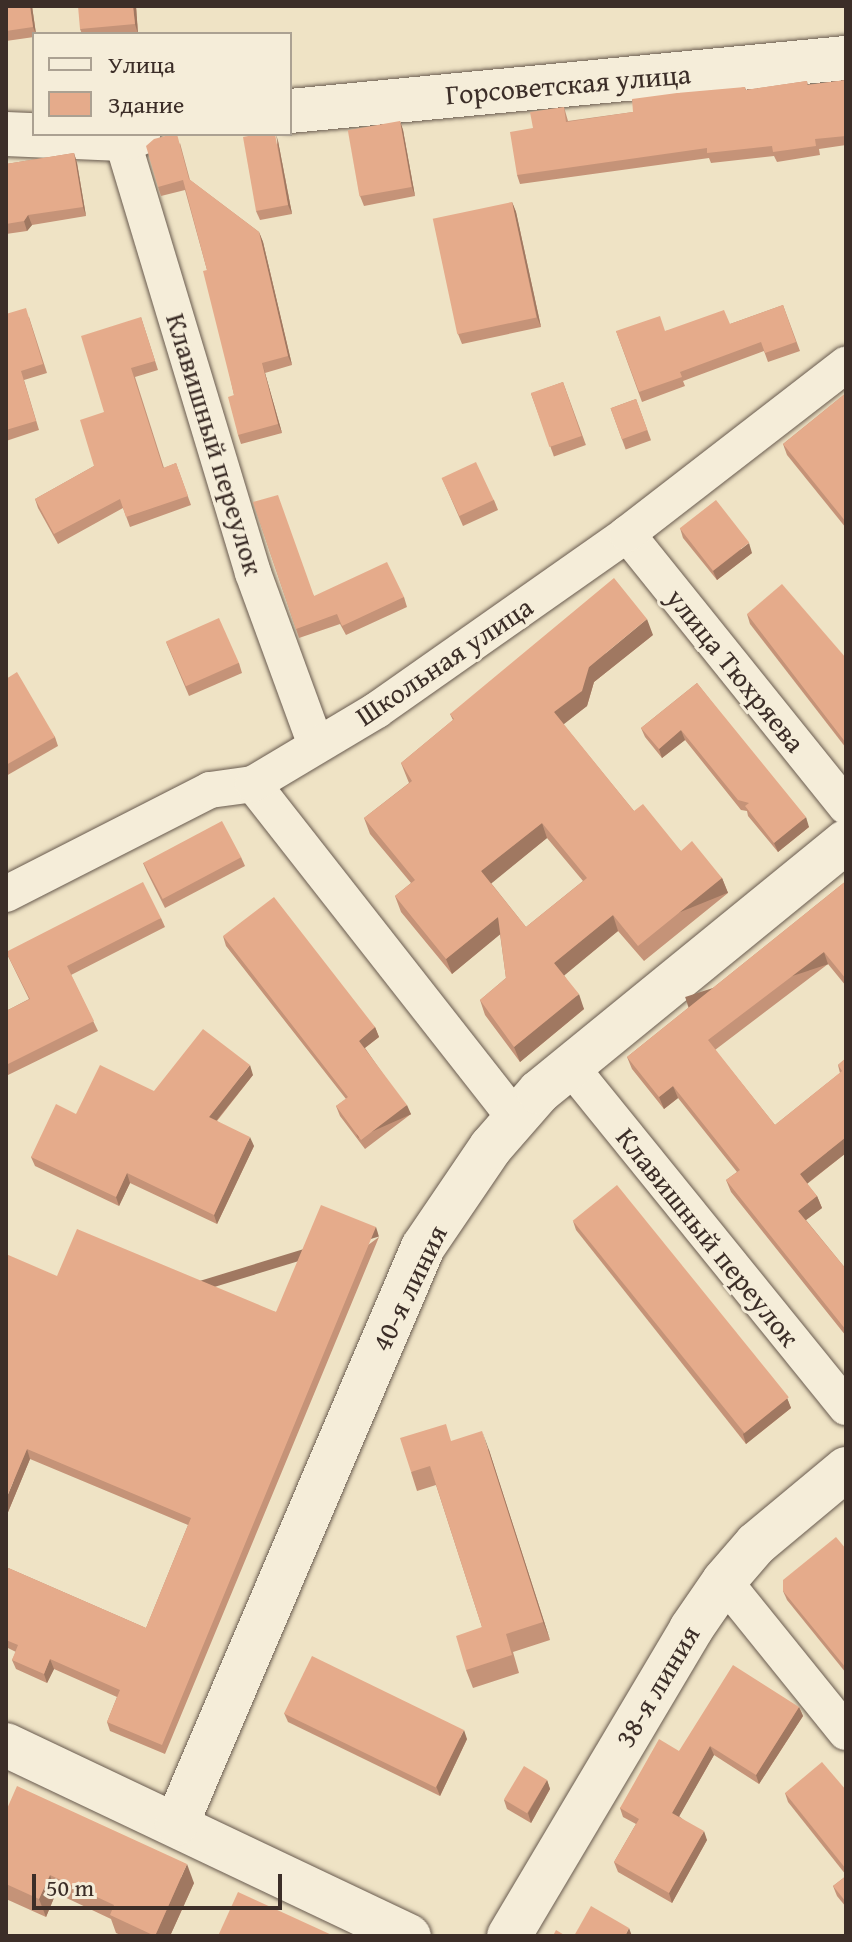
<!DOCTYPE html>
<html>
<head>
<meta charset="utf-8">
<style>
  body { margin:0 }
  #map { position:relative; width:852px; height:1942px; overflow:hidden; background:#efe3c5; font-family:"Gentium Book Plus",serif }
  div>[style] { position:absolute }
  .roads { filter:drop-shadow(0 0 2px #695b4f) drop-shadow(0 0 2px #695b4f) }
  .street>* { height:36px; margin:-18px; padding:0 18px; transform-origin:18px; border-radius:18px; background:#f5edd9 }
  .secondary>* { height:44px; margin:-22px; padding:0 22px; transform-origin:22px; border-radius:22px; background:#f5edd9 }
  .wall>* { inset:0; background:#c59378; transform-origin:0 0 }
  .shaded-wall>* { inset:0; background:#a07861; transform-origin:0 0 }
  .building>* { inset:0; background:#e5ab8b; transform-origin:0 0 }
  span { translate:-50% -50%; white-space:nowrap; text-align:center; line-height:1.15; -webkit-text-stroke:6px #f5edd9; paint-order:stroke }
  .street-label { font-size:28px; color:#3c2e28 }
  .frame { position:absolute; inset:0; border:8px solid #3c2e28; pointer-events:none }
  .legend { position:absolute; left:32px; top:32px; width:260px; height:104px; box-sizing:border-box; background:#f5edd9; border:2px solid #aba192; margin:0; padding:10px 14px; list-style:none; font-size:24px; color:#3c2e28 }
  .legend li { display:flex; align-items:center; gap:16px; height:40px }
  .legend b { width:40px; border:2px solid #aba192 }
  .scale { position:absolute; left:32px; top:1874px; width:250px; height:36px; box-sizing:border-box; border:4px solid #3c2e28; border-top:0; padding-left:10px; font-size:24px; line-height:28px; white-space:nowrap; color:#3c2e28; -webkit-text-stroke:6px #f5edd9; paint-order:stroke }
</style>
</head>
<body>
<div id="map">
  <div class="roads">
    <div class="street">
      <i style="left:122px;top:139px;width:453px;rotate:73.2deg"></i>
      <i style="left:253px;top:573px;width:183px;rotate:69.9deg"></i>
      <i style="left:627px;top:534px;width:349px;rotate:51.2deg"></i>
      <i style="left:253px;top:784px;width:426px;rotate:51.9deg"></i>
      <i style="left:6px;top:894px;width:229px;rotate:-27deg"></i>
      <i style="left:210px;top:790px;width:43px;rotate:-7.9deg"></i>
      <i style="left:253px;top:784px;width:144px;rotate:-30.8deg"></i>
      <i style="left:377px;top:710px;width:306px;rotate:-35.1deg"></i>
      <i style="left:627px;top:534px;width:277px;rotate:-37.7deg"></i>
      <i style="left:570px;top:1066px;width:439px;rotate:51deg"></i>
      <i style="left:724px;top:1581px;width:194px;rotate:51.1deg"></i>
    </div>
    <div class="secondary">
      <i style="left:290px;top:111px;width:559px;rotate:-5.45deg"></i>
      <i style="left:6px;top:134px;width:116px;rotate:2.5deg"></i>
      <i style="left:122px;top:139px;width:17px;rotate:-17deg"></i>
      <i style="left:6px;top:1745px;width:446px;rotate:25.4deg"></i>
      <i style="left:177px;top:1823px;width:626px;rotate:-66.87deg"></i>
      <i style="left:423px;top:1247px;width:121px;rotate:-55.8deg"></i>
      <i style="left:491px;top:1147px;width:73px;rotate:-48.9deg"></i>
      <i style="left:539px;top:1092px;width:396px;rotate:-39.2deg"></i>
      <i style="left:509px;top:1936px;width:357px;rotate:-59.3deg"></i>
      <i style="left:691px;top:1629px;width:58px;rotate:-55.5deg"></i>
      <i style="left:724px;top:1581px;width:49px;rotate:-49.1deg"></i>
      <i style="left:756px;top:1544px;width:117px;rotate:-39.8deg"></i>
    </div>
  </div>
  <div class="wall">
    <i style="clip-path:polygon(6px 6px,32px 6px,36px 34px,34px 34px,34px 37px,6px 41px)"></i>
    <i style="clip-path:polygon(136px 6px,138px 34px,82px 34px,80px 29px)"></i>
    <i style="clip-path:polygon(846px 80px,846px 145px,819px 149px,820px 155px,777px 162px,774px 156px,711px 163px,709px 158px,520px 184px,517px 175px,533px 128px,564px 107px,568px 121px,633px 112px,745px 87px,746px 90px,807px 81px,808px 85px)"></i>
    <i style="clip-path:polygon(400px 121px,403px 130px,415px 196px,364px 206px,360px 196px)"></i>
    <i style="clip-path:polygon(278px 141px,292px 214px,260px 220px,256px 211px)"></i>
    <i style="clip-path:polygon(180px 143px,190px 180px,259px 232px,263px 242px,292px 365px,265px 373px,282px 433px,241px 444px,238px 435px,234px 395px,207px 270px,185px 190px,161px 196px,158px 187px)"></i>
    <i style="clip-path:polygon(74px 153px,77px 163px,86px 216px,32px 225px,27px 231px,6px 234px,6px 164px)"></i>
    <i style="clip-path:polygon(512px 202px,516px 212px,541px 327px,462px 344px,458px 334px)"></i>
    <i style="clip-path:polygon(783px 305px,800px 351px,768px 362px,764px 351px,683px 381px,685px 386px,642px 402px,616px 331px,665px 331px,730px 324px)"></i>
    <i style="clip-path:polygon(6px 314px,29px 317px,47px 373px,24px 380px,39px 430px,6px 441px)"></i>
    <i style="clip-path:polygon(141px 317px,158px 370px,135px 377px,164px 468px,176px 463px,191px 505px,130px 527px,123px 508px,58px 544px,38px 508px,35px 499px,94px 466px,104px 412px)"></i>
    <i style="left:563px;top:382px;width:67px;height:34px;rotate:70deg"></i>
    <i style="clip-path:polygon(846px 393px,846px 528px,787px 455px,783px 444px)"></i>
    <i style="left:636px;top:399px;width:44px;height:27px;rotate:70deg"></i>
    <i style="clip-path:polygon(442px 478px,494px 500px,498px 510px,463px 526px)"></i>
    <i style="clip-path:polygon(253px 502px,314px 596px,404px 597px,407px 607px,346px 635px,340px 624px,299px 638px)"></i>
    <i style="clip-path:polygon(680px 528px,752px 553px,717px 580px,683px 538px)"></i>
    <i style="clip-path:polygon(747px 614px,846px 658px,846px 748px,750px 624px)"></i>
    <i style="clip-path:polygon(evenodd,653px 635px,594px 682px,587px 706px,563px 724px,634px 811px,681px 851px,722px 878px,728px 893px,644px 961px,618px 931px,564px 975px,584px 1009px,520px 1062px,485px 1015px,480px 1000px,506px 978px,500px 934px,452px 974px,401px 912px,395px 896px,411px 883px,370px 834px,364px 818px,409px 783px,401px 763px,453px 720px,450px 714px,653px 635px,547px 838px,583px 881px,526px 927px,491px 883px,547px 838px)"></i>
    <i style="clip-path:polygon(166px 642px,239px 663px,242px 673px,189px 696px)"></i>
    <i style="clip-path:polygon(6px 679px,55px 737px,58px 746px,6px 776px)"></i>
    <i style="clip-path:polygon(697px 683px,809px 827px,778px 852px,748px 816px,747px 811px,741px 810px,685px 740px,662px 758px,645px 737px,641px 728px)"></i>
    <i style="clip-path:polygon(241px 857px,245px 866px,165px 908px,147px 872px,143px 863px)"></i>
    <i style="clip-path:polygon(846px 881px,846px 986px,828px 964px,715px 1050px,775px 1125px,840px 1073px,838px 1065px,846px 1058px,846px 1153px,807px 1184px,817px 1196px,822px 1208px,806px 1220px,846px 1269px,846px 1336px,731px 1192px,726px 1180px,737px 1172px,678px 1098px,664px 1109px,632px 1069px,627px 1057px)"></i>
    <i style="clip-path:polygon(161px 918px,165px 927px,71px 975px,98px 1031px,6px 1076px,6px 1011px,29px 999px,6px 952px)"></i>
    <i style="clip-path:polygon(223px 936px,375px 1027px,379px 1037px,365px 1048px,411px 1114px,365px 1149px,340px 1116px,336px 1106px,346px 1099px,226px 946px)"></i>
    <i style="clip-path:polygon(253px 1075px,217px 1121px,254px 1146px,217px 1224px,130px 1183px,119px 1206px,35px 1166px,31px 1157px,76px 1114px,154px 1091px)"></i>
    <i style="clip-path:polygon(573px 1221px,787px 1398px,791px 1408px,746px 1444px,576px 1230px)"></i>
    <i style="clip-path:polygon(379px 1237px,165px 1754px,110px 1731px,107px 1722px,117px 1697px,54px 1669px,47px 1683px,16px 1669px,12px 1660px,16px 1652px,6px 1647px,6px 1567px,146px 1628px,188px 1525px,30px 1459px,6px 1517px,57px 1276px,276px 1312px)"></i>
    <i style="clip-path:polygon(452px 1441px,489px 1450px,550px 1640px,513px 1652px,519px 1673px,473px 1688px,466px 1670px,482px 1627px,436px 1485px,417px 1491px,411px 1472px)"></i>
    <i style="clip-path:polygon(846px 1549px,846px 1673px,787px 1600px,783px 1591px)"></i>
    <i style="clip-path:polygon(799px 1707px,803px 1716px,759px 1784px,714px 1755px,679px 1816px,707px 1840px,672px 1903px,618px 1872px,614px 1862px,636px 1824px,623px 1817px,620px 1808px,679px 1751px)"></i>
    <i style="clip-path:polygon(284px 1713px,467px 1739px,440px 1796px,288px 1722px)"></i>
    <i style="clip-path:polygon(547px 1780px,550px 1789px,531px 1823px,507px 1809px,504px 1800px)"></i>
    <i style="clip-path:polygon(846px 1790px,846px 1875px,788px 1802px,785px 1793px)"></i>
    <i style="clip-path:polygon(6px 1811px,194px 1883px,170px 1936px,123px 1936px,116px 1933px,111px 1919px,56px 1893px,46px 1917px,6px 1899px)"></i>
    <i style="clip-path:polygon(846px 1876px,846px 1907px,837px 1896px,833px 1886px)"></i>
  </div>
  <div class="shaded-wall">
    <i style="clip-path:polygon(30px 6px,32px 6px,36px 34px,33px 27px)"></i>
    <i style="clip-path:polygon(133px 6px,136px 6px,138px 34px,135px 24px)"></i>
    <i style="clip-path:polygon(400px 121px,403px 130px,415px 196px,412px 187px)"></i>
    <i style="clip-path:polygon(276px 134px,278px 141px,292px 214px,288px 205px)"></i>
    <i style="clip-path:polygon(74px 153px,77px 163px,86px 216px,83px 207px)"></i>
    <i style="clip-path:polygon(512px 202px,516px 212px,541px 327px,537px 317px)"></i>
    <i style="clip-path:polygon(28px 215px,32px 225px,27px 231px,24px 221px)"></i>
    <i style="clip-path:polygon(259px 232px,263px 242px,292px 365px,288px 356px)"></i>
    <i style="clip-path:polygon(262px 363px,265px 373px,282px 433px,278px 424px)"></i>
    <i style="clip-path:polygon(749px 543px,752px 553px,717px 580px,713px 571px)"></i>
    <i style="clip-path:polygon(647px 619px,653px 635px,594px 682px,587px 706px,559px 728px,554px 712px,589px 667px)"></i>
    <i style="clip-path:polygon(681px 730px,685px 740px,662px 758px,659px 749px)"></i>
    <i style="clip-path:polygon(806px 817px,809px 827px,778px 852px,774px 843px)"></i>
    <i style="clip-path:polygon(542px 823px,547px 838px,487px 887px,481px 871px)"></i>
    <i style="left:722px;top:878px;width:16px;height:108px;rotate:68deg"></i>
    <i style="clip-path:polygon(613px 915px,618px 931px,560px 979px,554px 963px)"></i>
    <i style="clip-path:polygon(498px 917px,503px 932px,452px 974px,446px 959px)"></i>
    <i style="left:824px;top:952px;width:13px;height:146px;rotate:72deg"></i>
    <i style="clip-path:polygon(579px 994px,584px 1009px,520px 1062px,514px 1047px)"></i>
    <i style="clip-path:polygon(375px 1027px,379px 1037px,362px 1050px,359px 1041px)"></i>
    <i style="clip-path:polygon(250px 1065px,253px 1075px,212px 1126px,209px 1117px)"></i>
    <i style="clip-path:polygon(673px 1086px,678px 1098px,664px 1109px,659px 1097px)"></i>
    <i style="left:407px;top:1105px;width:10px;height:58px;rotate:66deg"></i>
    <i style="clip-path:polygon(250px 1137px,254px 1146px,217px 1224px,214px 1215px)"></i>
    <i style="clip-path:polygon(846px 1137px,846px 1153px,804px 1186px,800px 1174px)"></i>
    <i style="clip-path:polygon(127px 1173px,130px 1183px,119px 1206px,116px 1197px)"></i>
    <i style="clip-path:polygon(817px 1196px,822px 1208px,802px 1223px,798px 1211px)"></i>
    <i style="left:376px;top:1227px;width:10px;height:560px;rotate:73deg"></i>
    <i style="clip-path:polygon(787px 1398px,791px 1408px,746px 1444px,743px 1434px)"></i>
    <i style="clip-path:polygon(482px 1431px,489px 1450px,550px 1640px,543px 1622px)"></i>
    <i style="clip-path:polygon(27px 1449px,30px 1459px,6px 1517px,6px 1499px)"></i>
    <i style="clip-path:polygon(50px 1659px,54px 1669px,47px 1683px,44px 1674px)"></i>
    <i style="clip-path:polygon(799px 1707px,803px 1716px,759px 1784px,756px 1775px)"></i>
    <i style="clip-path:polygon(464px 1730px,467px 1739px,440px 1796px,436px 1786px)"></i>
    <i style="clip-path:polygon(710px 1746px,714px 1755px,676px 1822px,672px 1813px)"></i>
    <i style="clip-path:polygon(547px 1780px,550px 1789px,531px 1823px,528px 1813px)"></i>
    <i style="clip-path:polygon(704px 1831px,707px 1840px,672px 1903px,669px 1893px)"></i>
    <i style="clip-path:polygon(187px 1864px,194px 1883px,170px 1936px,155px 1936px)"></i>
    <i style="clip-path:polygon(50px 1875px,56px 1893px,46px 1917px,39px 1899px)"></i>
    <i style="clip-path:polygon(629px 1928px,632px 1936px,625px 1936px)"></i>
  </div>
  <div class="building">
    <i style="clip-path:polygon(6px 6px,30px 6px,33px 27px,6px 31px)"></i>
    <i style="clip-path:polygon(78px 6px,133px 6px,135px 24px,80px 29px)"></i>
    <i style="clip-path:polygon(846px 80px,846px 136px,815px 139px,816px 146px,773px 152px,772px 146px,707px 153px,707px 148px,517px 175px,510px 132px,533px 128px,530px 112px,564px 107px,566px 122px,633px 112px,632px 99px,677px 93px,745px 87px,745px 90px,807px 81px,807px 85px)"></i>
    <i style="left:400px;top:121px;width:67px;height:53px;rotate:80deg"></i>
    <i style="clip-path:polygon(173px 134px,177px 134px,189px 179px,259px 232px,288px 356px,262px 363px,278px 424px,238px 435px,228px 397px,234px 395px,203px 271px,207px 270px,183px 180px,158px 187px,146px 146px,154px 139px)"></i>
    <i style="clip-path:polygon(259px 134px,275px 134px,288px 205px,256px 211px,243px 137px)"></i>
    <i style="clip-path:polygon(74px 153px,83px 207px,28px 215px,24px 221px,6px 224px,6px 164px)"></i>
    <i style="left:512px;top:202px;width:118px;height:81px;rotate:78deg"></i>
    <i style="clip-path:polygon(783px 305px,796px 342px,765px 353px,761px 342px,680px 372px,682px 377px,639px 392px,616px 331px,660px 316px,665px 331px,724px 310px,730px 324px)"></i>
    <i style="clip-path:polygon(26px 308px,43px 364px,21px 371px,36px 421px,6px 430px,6px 314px)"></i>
    <i style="clip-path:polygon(141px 317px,155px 361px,131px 368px,163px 468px,176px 463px,188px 496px,126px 517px,120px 499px,54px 534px,35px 499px,94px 466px,80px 420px,104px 412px,81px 336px)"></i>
    <i style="left:563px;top:382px;width:57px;height:34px;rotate:71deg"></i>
    <i style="clip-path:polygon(846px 393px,846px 522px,783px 444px)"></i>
    <i style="left:636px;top:399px;width:33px;height:27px;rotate:70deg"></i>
    <i style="left:476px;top:462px;width:42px;height:38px;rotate:65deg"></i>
    <i style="clip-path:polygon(278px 495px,314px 596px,387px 562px,404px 597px,342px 626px,337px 614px,296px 629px,253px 502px)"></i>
    <i style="left:716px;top:500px;width:54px;height:46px;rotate:52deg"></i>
    <i style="clip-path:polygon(evenodd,614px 578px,647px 619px,589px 667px,582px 691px,554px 712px,634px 811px,643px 804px,681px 851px,692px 841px,722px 878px,638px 946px,613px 915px,554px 963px,579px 994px,514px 1047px,480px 1000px,506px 978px,498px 917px,446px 959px,395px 896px,415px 880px,364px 818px,412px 781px,401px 763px,454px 719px,450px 714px,614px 578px,542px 823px,587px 878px,526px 927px,481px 871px,542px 823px)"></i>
    <i style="clip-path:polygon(782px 584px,846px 658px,846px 743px,747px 614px)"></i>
    <i style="left:219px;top:618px;width:49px;height:58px;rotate:66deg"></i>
    <i style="clip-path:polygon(17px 672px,55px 737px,6px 765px,6px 679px)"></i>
    <i style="clip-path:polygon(697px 683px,806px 817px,774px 843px,745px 806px,749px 803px,738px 800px,681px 730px,659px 749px,641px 728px)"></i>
    <i style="left:222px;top:821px;width:41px;height:89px;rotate:62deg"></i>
    <i style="clip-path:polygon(846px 881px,846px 979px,824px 952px,708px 1040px,775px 1125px,842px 1071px,838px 1065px,846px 1058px,846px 1137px,800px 1174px,817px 1196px,798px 1211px,846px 1269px,846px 1330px,726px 1180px,740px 1170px,673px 1086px,659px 1097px,627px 1057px)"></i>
    <i style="clip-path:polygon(143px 882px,161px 918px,67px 966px,94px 1021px,6px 1065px,6px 1011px,30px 999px,6px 952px)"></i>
    <i style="clip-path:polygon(274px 897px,375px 1027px,359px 1041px,407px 1105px,361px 1140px,336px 1106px,348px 1097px,223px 936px)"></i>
    <i style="clip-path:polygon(203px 1029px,250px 1065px,209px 1117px,250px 1137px,214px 1215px,127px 1173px,116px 1197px,31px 1157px,56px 1104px,76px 1114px,100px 1065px,154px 1091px)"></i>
    <i style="left:617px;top:1185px;width:273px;height:57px;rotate:51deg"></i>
    <i style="clip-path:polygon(321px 1205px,376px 1227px,162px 1745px,107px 1722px,120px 1690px,50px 1659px,44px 1674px,12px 1660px,18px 1645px,6px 1640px,6px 1567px,146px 1628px,191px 1518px,27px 1449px,6px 1499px,6px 1254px,57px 1276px,77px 1229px,276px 1312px)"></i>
    <i style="clip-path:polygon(446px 1424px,451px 1441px,482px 1431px,543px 1622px,506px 1634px,512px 1655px,466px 1670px,456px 1636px,482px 1627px,430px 1466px,411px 1472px,400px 1438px)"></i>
    <i style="clip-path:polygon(836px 1537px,846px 1549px,846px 1668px,783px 1591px,783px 1580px)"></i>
    <i style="left:312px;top:1656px;width:169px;height:64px;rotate:26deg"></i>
    <i style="clip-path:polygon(733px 1665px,799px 1707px,756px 1775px,710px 1746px,672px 1813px,704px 1831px,669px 1893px,614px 1862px,639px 1819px,620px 1808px,659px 1739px,679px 1751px)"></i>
    <i style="clip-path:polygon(822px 1762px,846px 1790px,846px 1869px,785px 1793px)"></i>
    <i style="left:524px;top:1766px;width:27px;height:39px;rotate:31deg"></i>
    <i style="clip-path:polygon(17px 1786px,187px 1864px,155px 1936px,110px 1915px,114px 1905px,50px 1875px,39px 1899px,6px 1884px,6px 1811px)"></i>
    <i style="clip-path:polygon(846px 1876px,846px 1902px,833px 1886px)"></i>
    <i style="clip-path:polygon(238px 1892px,334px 1936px,218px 1936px)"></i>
    <i style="clip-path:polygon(591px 1906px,629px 1928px,625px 1936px,574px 1936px)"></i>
    <i style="clip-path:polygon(556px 1930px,566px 1936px,553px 1936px)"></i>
  </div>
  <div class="street-label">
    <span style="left:568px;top:84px;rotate:-5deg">Горсоветская улица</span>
    <span style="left:215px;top:444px;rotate:73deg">Клавишный переулок</span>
    <span style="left:444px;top:661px;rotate:-34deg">Школьная улица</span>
    <span style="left:736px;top:670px;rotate:51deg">улица Тюхряева</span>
    <span style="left:708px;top:1237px;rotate:51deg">Клавишный переулок</span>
    <span style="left:409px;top:1288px;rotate:-64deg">40-я линия</span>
    <span style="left:657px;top:1686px;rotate:-59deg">38-я линия</span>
  </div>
  <div class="frame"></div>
  <ul class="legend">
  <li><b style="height:10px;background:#f5edd9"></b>Улица</li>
  <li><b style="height:22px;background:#e5ab8b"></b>Здание</li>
  </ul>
  <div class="scale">50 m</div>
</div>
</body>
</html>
